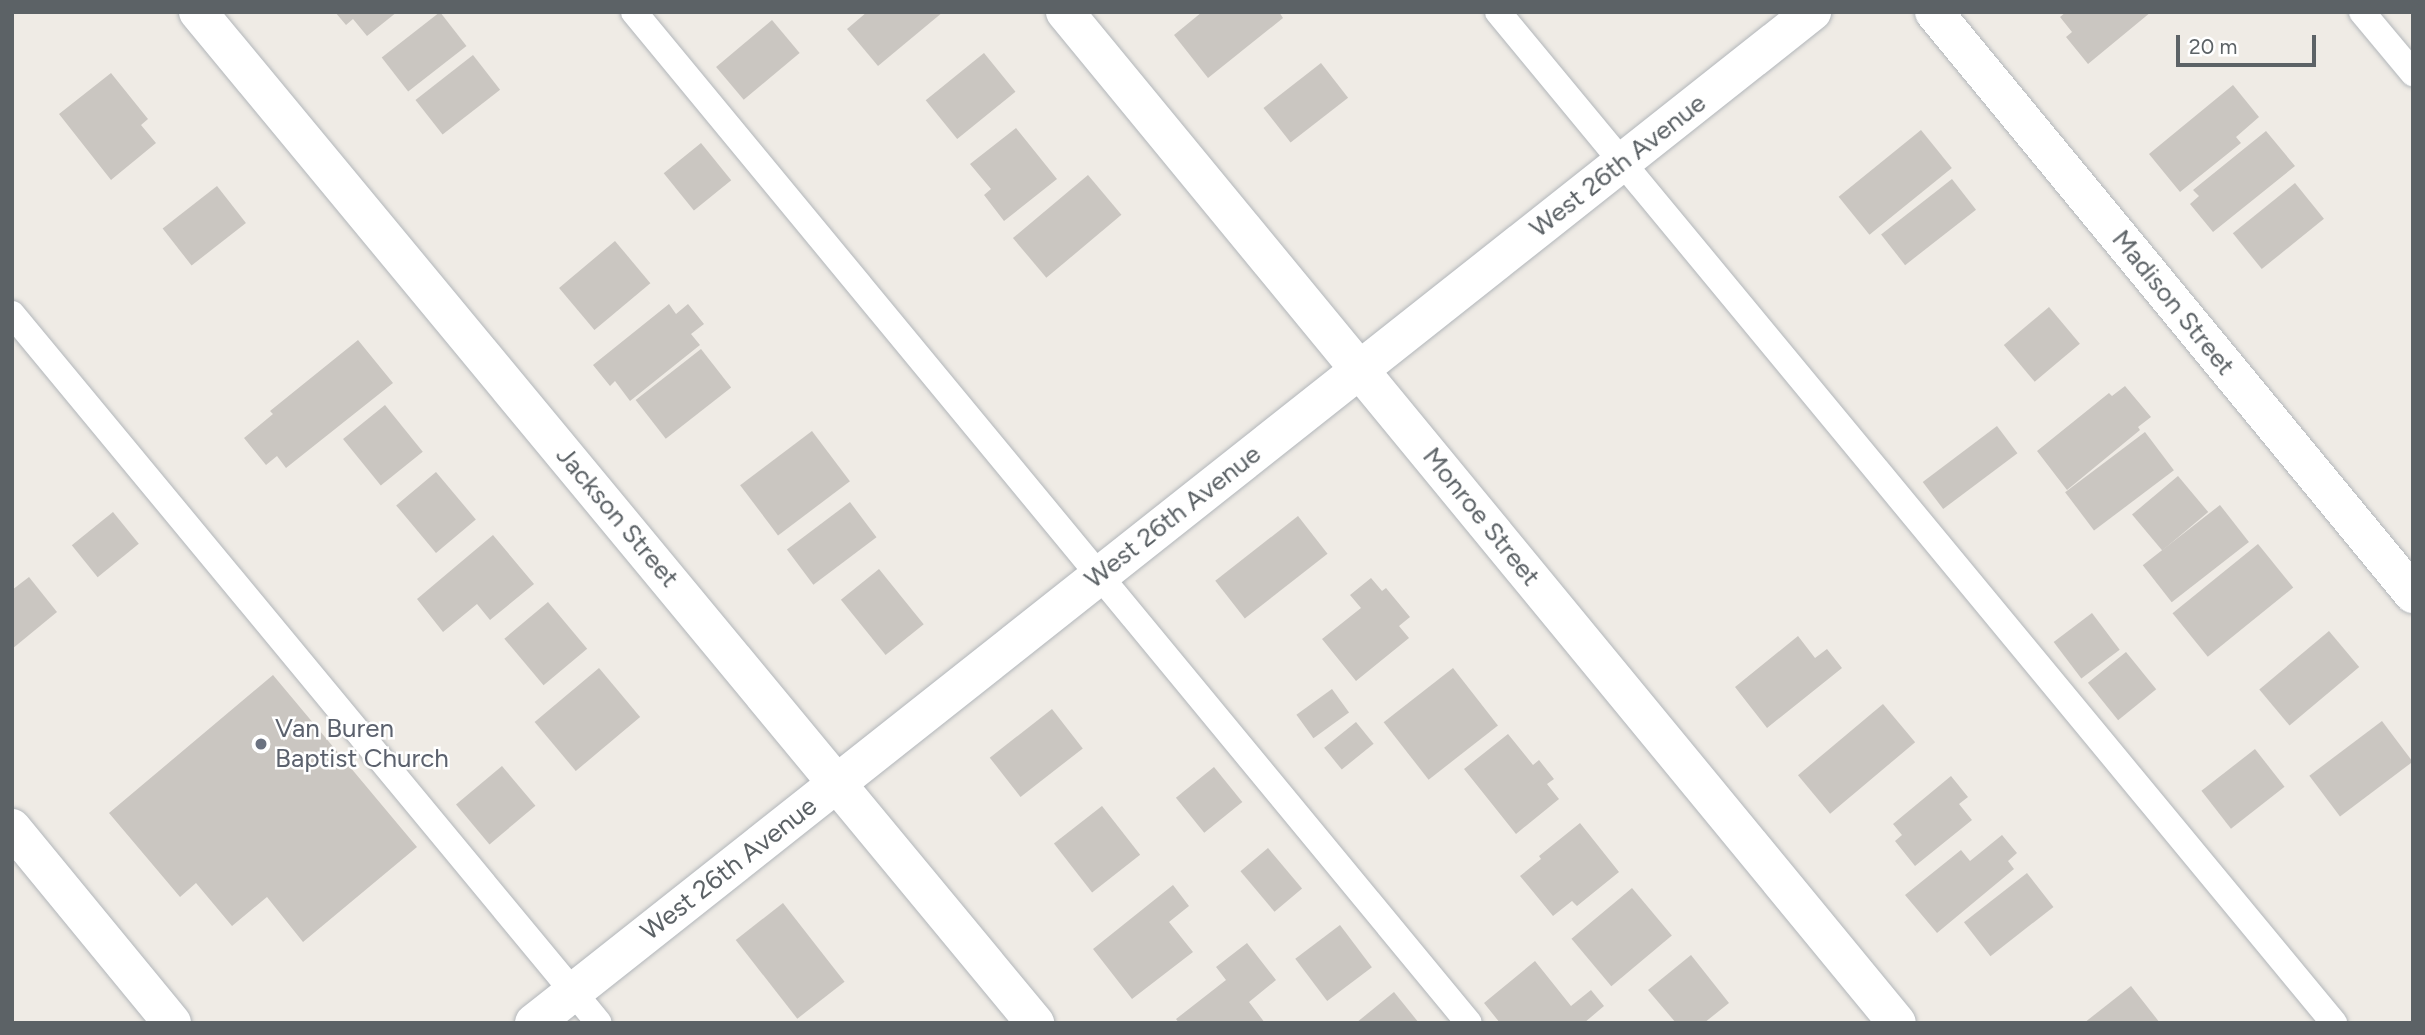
<!DOCTYPE html>
<html>
<head>
<meta charset="utf-8">
<style>
  body { margin:0 }
  #map { position:relative; width:2425px; height:1035px; overflow:hidden; background:#efebe5; font-family:Figtree,sans-serif }
  div>[style] { position:absolute }
  .building>* { inset:0; background:#cac6c1; transform-origin:0 0 }
  .roads { filter:drop-shadow(0 0 2px #b2b6ba) drop-shadow(0 0 2px #b2b6ba) }
  .service>* { height:26px; margin:-13px; padding:0 13px; transform-origin:13px; border-radius:13px; background:#fff }
  .minor>* { height:38px; margin:-19px; padding:0 19px; transform-origin:19px; border-radius:19px; background:#fff }
  .dots>* { width:19px; height:19px; translate:-50% -50%; box-sizing:border-box; border:4px solid #fff; border-radius:50% }
  span { translate:-50% -50%; white-space:nowrap; text-align:center; line-height:1.15; -webkit-text-stroke:5px #fff; paint-order:stroke }
  .street-label { font-size:26px; color:#5c6266 }
  .worship-label { font-size:26px; color:#5b616d }
  .left { translate:0 -50%; text-align:left }
  .frame { position:absolute; inset:0; border:14px solid #5c6266; pointer-events:none }
  .scale { position:absolute; left:2176px; top:35px; width:140px; height:32px; box-sizing:border-box; border:4px solid #5c6266; border-top:0; padding-left:9px; font-size:21px; line-height:24px; white-space:nowrap; color:#5c6266; -webkit-text-stroke:5px #fff; paint-order:stroke }
</style>
</head>
<body>
<div id="map">
  <div class="building">
    <i style="clip-path:polygon(335px 12px,397px 12px,367px 36px,353px 19px,346px 25px)"></i>
    <i style="left:440px;top:12px;width:43px;height:74px;rotate:52deg"></i>
    <i style="clip-path:polygon(867px 12px,943px 12px,878px 66px,847px 29px)"></i>
    <i style="clip-path:polygon(1202px 12px,1279px 12px,1283px 18px,1208px 78px,1174px 35px)"></i>
    <i style="clip-path:polygon(2066px 12px,2151px 12px,2088px 64px,2066px 37px,2072px 32px,2060px 17px)"></i>
    <i style="left:772px;top:20px;width:43px;height:73px;rotate:50deg"></i>
    <i style="left:984px;top:53px;width:50px;height:75px;rotate:51deg"></i>
    <i style="left:473px;top:55px;width:44px;height:73px;rotate:52deg"></i>
    <i style="left:1321px;top:63px;width:44px;height:73px;rotate:52deg"></i>
    <i style="clip-path:polygon(111px 73px,148px 119px,141px 125px,156px 143px,111px 180px,59px 114px)"></i>
    <i style="clip-path:polygon(2233px 85px,2259px 117px,2236px 137px,2241px 143px,2180px 192px,2149px 154px)"></i>
    <i style="clip-path:polygon(1016px 128px,1057px 179px,1004px 221px,984px 195px,991px 189px,970px 164px)"></i>
    <i style="left:1921px;top:130px;width:49px;height:106px;rotate:51deg"></i>
    <i style="clip-path:polygon(2266px 131px,2295px 166px,2213px 232px,2190px 204px,2199px 196px,2193px 190px)"></i>
    <i style="left:701px;top:143px;width:48px;height:48px;rotate:51deg"></i>
    <i style="left:1088px;top:175px;width:52px;height:98px;rotate:50deg"></i>
    <i style="left:1952px;top:179px;width:39px;height:90px;rotate:52deg"></i>
    <i style="left:2295px;top:183px;width:46px;height:80px;rotate:51deg"></i>
    <i style="left:217px;top:186px;width:47px;height:69px;rotate:52deg"></i>
    <i style="left:615px;top:241px;width:55px;height:73px;rotate:50deg"></i>
    <i style="clip-path:polygon(669px 304px,676px 314px,688px 304px,704px 324px,691px 334px,700px 345px,630px 401px,615px 381px,610px 386px,593px 365px)"></i>
    <i style="left:2049px;top:307px;width:48px;height:59px;rotate:50deg"></i>
    <i style="clip-path:polygon(358px 340px,393px 383px,286px 468px,277px 456px,266px 465px,244px 438px,273px 414px,270px 411px)"></i>
    <i style="left:701px;top:349px;width:49px;height:83px;rotate:52deg"></i>
    <i style="clip-path:polygon(2125px 386px,2151px 417px,2138px 427px,2140px 430px,2067px 490px,2037px 451px,2109px 393px,2112px 396px)"></i>
    <i style="left:385px;top:405px;width:60px;height:54px;rotate:51deg"></i>
    <i style="left:1997px;top:426px;width:34px;height:93px;rotate:53deg"></i>
    <i style="left:812px;top:431px;width:63px;height:90px;rotate:53deg"></i>
    <i style="left:2145px;top:432px;width:48px;height:100px;rotate:53deg"></i>
    <i style="left:436px;top:472px;width:62px;height:52px;rotate:50deg"></i>
    <i style="left:2178px;top:476px;width:47px;height:60px;rotate:50deg"></i>
    <i style="left:850px;top:502px;width:44px;height:79px;rotate:53deg"></i>
    <i style="left:2220px;top:505px;width:47px;height:98px;rotate:52deg"></i>
    <i style="left:113px;top:512px;width:41px;height:53px;rotate:51deg"></i>
    <i style="left:1298px;top:516px;width:48px;height:105px;rotate:52deg"></i>
    <i style="clip-path:polygon(493px 535px,534px 584px,490px 620px,477px 604px,443px 632px,417px 599px)"></i>
    <i style="left:2258px;top:544px;width:56px;height:110px;rotate:51deg"></i>
    <i style="left:879px;top:569px;width:71px;height:49px;rotate:51deg"></i>
    <i style="clip-path:polygon(29px 577px,57px 612px,12px 649px,12px 590px)"></i>
    <i style="clip-path:polygon(1371px 578px,1382px 591px,1386px 588px,1410px 617px,1399px 626px,1409px 638px,1356px 681px,1322px 639px,1361px 608px,1350px 595px)"></i>
    <i style="left:548px;top:602px;width:61px;height:57px;rotate:50deg"></i>
    <i style="left:2092px;top:613px;width:46px;height:48px;rotate:53deg"></i>
    <i style="left:2329px;top:631px;width:47px;height:91px;rotate:50deg"></i>
    <i style="clip-path:polygon(1798px 636px,1815px 658px,1827px 649px,1842px 668px,1767px 728px,1735px 687px)"></i>
    <i style="left:2126px;top:652px;width:48px;height:49px;rotate:51deg"></i>
    <i style="left:599px;top:668px;width:64px;height:84px;rotate:50deg"></i>
    <i style="left:1453px;top:668px;width:73px;height:88px;rotate:52deg"></i>
    <i style="clip-path:polygon(273px 675px,417px 847px,303px 942px,267px 897px,232px 926px,196px 883px,180px 897px,109px 813px)"></i>
    <i style="left:1332px;top:689px;width:29px;height:44px;rotate:54deg"></i>
    <i style="left:1883px;top:704px;width:50px;height:111px;rotate:50deg"></i>
    <i style="left:1052px;top:709px;width:50px;height:79px;rotate:52deg"></i>
    <i style="left:2382px;top:721px;width:51px;height:91px;rotate:53deg"></i>
    <i style="left:1356px;top:722px;width:28px;height:41px;rotate:51deg"></i>
    <i style="clip-path:polygon(1508px 734px,1533px 765px,1539px 760px,1554px 779px,1547px 784px,1559px 799px,1516px 834px,1464px 769px)"></i>
    <i style="left:2255px;top:749px;width:48px;height:68px;rotate:52deg"></i>
    <i style="left:502px;top:766px;width:52px;height:60px;rotate:50deg"></i>
    <i style="left:1214px;top:767px;width:45px;height:49px;rotate:51deg"></i>
    <i style="clip-path:polygon(1951px 776px,1968px 797px,1959px 804px,1972px 820px,1915px 866px,1895px 841px,1902px 835px,1893px 824px)"></i>
    <i style="left:1102px;top:806px;width:62px;height:61px;rotate:52deg"></i>
    <i style="clip-path:polygon(1580px 823px,1619px 872px,1577px 906px,1572px 901px,1553px 916px,1520px 876px,1541px 859px,1539px 856px)"></i>
    <i style="clip-path:polygon(2002px 835px,2017px 853px,2008px 861px,2014px 869px,1937px 933px,1905px 895px,1961px 850px,1970px 861px)"></i>
    <i style="left:1268px;top:848px;width:53px;height:36px;rotate:50deg"></i>
    <i style="left:2027px;top:873px;width:43px;height:80px;rotate:52deg"></i>
    <i style="clip-path:polygon(1173px 885px,1189px 906px,1169px 922px,1193px 952px,1132px 999px,1093px 949px)"></i>
    <i style="left:1632px;top:888px;width:62px;height:79px;rotate:50deg"></i>
    <i style="left:783px;top:903px;width:100px;height:60px;rotate:52deg"></i>
    <i style="left:1340px;top:925px;width:53px;height:56px;rotate:53deg"></i>
    <i style="clip-path:polygon(1247px 943px,1276px 980px,1249px 1002px,1265px 1023px,1179px 1023px,1176px 1019px,1226px 980px,1216px 967px)"></i>
    <i style="clip-path:polygon(1691px 955px,1729px 1003px,1704px 1023px,1676px 1023px,1648px 990px)"></i>
    <i style="clip-path:polygon(1535px 961px,1571px 1006px,1591px 990px,1604px 1006px,1584px 1023px,1500px 1023px,1484px 1003px)"></i>
    <i style="clip-path:polygon(2131px 986px,2160px 1023px,2084px 1023px)"></i>
    <i style="clip-path:polygon(1394px 992px,1419px 1023px,1356px 1023px)"></i>
  </div>
  <div class="roads">
    <div class="service">
      <i style="left:634px;top:12px;width:1311px;rotate:50.45deg"></i>
      <i style="left:1498px;top:12px;width:1312px;rotate:50.41deg"></i>
      <i style="left:2362px;top:12px;width:80px;rotate:50.1deg"></i>
      <i style="left:12px;top:314px;width:920px;rotate:50.38deg"></i>
    </div>
    <div class="minor">
      <i style="left:198px;top:12px;width:1313px;rotate:50.38deg"></i>
      <i style="left:1065px;top:12px;width:1309px;rotate:50.55deg"></i>
      <i style="left:1934px;top:12px;width:754px;rotate:50.54deg"></i>
      <i style="left:12px;top:828px;width:252px;rotate:50.6deg"></i>
      <i style="left:534px;top:1023px;width:1630px;rotate:-38.35deg"></i>
    </div>
  </div>
  <div class="dots">
    <i style="left:261px;top:744px;background:#6b7280"></i>
  </div>
  <div class="street-label">
    <span style="left:1618px;top:166px;rotate:-38deg">West 26th Avenue</span>
    <span style="left:2173px;top:303px;rotate:51deg">Madison Street</span>
    <span style="left:617px;top:517px;rotate:50deg">Jackson Street</span>
    <span style="left:1173px;top:517px;rotate:-38deg">West 26th Avenue</span>
    <span style="left:1481px;top:517px;rotate:51deg">Monroe Street</span>
    <span style="left:729px;top:869px;rotate:-38deg">West 26th Avenue</span>
  </div>
  <div class="worship-label">
    <span class="left" style="left:275px;top:744px">Van Buren<br>Baptist Church</span>
  </div>
  <div class="frame"></div>
  <div class="scale">20 m</div>
</div>
</body>
</html>
